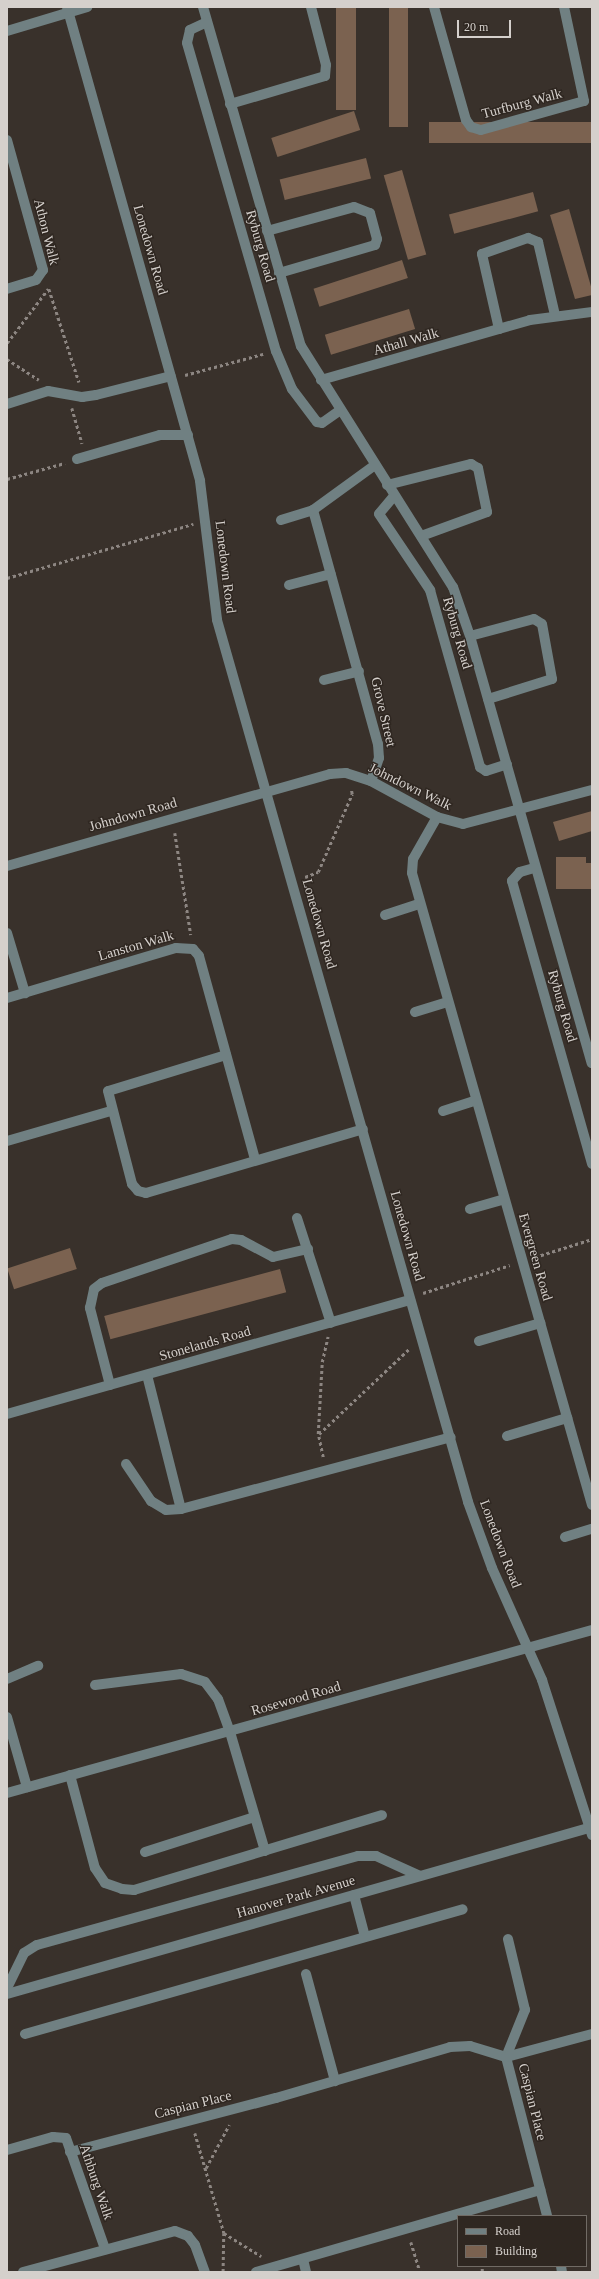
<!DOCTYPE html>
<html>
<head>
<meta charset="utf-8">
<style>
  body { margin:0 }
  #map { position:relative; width:599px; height:2279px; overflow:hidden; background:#39312b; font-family:"Times New Roman",serif }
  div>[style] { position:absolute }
  .building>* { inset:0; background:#7b6250; transform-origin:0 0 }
  .path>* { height:2.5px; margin-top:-1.25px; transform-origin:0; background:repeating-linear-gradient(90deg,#8d8682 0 3px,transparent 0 6px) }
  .minor>* { height:10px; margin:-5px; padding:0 5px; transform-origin:5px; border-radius:5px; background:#708082 }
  span { translate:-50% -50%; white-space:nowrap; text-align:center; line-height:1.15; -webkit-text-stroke:3px #2f2721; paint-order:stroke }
  .street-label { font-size:14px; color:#d5d0cc }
  .frame { position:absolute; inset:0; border:8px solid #d5d0cc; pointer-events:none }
  .legend { position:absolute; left:457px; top:2215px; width:130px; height:52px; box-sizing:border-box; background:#2f2721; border:1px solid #716b65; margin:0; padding:5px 7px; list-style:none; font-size:12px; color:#d5d0cc }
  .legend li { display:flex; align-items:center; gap:8px; height:20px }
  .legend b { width:20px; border:1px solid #716b65 }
  .scale { position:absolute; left:457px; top:20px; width:54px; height:18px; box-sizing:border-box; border:2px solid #d5d0cc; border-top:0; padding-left:5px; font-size:12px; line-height:14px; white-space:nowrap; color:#d5d0cc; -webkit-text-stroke:3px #2f2721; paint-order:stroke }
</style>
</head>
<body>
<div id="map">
  <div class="building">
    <i style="left:336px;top:7px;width:20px;height:103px"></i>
    <i style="left:389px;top:7px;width:19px;height:120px"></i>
    <i style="left:354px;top:111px;width:20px;height:87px;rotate:72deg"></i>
    <i style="left:592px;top:122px;width:21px;height:163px;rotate:90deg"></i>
    <i style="left:366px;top:158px;width:21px;height:89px;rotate:76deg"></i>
    <i style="left:402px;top:170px;width:88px;height:19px;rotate:74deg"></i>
    <i style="left:533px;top:192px;width:20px;height:87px;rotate:75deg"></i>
    <i style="clip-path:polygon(569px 209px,592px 290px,592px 295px,575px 299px,550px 215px)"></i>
    <i style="left:402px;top:260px;width:19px;height:93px;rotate:72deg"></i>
    <i style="left:409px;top:309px;width:21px;height:88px;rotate:73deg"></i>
    <i style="clip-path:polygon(592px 811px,592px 831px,559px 841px,553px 822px)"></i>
    <i style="clip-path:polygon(556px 857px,586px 857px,586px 863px,592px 863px,592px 889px,556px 889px)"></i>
    <i style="left:70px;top:1248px;width:22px;height:66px;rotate:72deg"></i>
    <i style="left:280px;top:1269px;width:24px;height:182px;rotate:75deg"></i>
  </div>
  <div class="path">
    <i style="left:49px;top:289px;width:98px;rotate:72.1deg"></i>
    <i style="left:7px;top:343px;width:68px;rotate:-52.8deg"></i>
    <i style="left:7px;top:359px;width:38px;rotate:33deg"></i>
    <i style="left:185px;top:375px;width:81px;rotate:-15.1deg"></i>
    <i style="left:72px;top:408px;width:37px;rotate:74deg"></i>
    <i style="left:7px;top:479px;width:60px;rotate:-15.4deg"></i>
    <i style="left:7px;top:578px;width:194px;rotate:-16.2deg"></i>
    <i style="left:175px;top:833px;width:103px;rotate:81.1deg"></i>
    <i style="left:305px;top:877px;width:14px;rotate:-21deg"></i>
    <i style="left:318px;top:872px;width:85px;rotate:-66.4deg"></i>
    <i style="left:352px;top:794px;width:5px;rotate:-101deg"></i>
    <i style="left:535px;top:1257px;width:60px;rotate:-17.5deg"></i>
    <i style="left:423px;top:1293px;width:91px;rotate:-17.8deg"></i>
    <i style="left:319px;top:1434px;width:125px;rotate:-43.4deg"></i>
    <i style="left:323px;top:1457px;width:24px;rotate:-102deg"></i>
    <i style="left:318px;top:1434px;width:72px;rotate:-86.8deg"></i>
    <i style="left:322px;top:1362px;width:26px;rotate:-77deg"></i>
    <i style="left:195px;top:2133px;width:104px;rotate:73.8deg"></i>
    <i style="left:224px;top:2233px;width:39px;rotate:91deg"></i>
    <i style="left:206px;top:2168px;width:49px;rotate:-61.9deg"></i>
    <i style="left:224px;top:2233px;width:44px;rotate:31.9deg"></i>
    <i style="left:411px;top:2242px;width:31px;rotate:73deg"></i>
    <i style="left:482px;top:2272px;width:6px;rotate:-90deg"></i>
  </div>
  <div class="minor">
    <i style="left:67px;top:7px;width:492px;rotate:74.3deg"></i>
    <i style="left:200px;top:481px;width:140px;rotate:83deg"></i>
    <i style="left:217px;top:620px;width:917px;rotate:74.11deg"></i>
    <i style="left:468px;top:1502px;width:70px;rotate:70deg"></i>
    <i style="left:492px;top:1568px;width:123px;rotate:65.9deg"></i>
    <i style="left:542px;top:1680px;width:163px;rotate:72.1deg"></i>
    <i style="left:203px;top:7px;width:353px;rotate:73.9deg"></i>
    <i style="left:301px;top:346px;width:285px;rotate:57.8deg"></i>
    <i style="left:453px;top:587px;width:52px;rotate:70.9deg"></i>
    <i style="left:470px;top:636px;width:444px;rotate:74.1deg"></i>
    <i style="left:434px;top:7px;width:117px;rotate:74.2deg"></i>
    <i style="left:466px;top:120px;width:9px;rotate:54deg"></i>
    <i style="left:471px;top:127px;width:10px;rotate:17deg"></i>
    <i style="left:481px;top:130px;width:107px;rotate:-15.7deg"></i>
    <i style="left:584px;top:101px;width:96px;rotate:-102deg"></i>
    <i style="left:207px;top:22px;width:19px;rotate:155deg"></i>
    <i style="left:190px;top:30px;width:13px;rotate:103deg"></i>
    <i style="left:187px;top:43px;width:321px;rotate:73.9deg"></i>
    <i style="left:276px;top:351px;width:41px;rotate:67.2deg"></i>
    <i style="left:292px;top:389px;width:41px;rotate:52.9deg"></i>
    <i style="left:317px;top:422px;width:5px;rotate:11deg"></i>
    <i style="left:322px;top:423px;width:21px;rotate:-35deg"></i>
    <i style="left:7px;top:31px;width:84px;rotate:-16.7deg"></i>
    <i style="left:230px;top:104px;width:99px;rotate:-16.4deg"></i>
    <i style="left:325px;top:76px;width:11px;rotate:-85deg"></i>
    <i style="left:326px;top:65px;width:60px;rotate:-104.5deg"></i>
    <i style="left:7px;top:140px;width:135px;rotate:74.5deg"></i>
    <i style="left:43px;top:270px;width:12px;rotate:125deg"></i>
    <i style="left:36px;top:280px;width:30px;rotate:163deg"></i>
    <i style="left:267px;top:231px;width:90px;rotate:-15.4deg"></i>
    <i style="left:354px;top:207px;width:17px;rotate:21deg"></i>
    <i style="left:370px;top:213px;width:27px;rotate:75deg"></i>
    <i style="left:377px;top:239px;width:6px;rotate:108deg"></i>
    <i style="left:375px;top:245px;width:100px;rotate:163.7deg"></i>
    <i style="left:499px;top:329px;width:77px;rotate:-102.8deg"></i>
    <i style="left:482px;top:254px;width:49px;rotate:-19.2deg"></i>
    <i style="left:528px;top:238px;width:11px;rotate:22deg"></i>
    <i style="left:538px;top:242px;width:75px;rotate:76.9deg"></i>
    <i style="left:321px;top:380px;width:217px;rotate:-16deg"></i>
    <i style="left:530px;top:320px;width:63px;rotate:-7.4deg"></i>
    <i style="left:7px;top:404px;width:43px;rotate:-17.6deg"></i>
    <i style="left:48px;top:391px;width:35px;rotate:10deg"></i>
    <i style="left:82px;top:397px;width:14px;rotate:-8deg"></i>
    <i style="left:96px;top:395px;width:77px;rotate:-14.2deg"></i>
    <i style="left:77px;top:459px;width:86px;rotate:-16.1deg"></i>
    <i style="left:160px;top:435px;width:28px"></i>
    <i style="left:387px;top:485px;width:87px;rotate:-14deg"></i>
    <i style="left:471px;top:464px;width:8px;rotate:30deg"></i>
    <i style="left:478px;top:468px;width:45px;rotate:78.4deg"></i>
    <i style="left:487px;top:512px;width:70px;rotate:160deg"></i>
    <i style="left:394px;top:496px;width:23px;rotate:130deg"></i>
    <i style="left:379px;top:514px;width:92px;rotate:56.1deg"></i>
    <i style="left:430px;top:590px;width:184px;rotate:74.2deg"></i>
    <i style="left:480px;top:767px;width:7px;rotate:34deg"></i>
    <i style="left:486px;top:771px;width:22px;rotate:-18deg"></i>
    <i style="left:313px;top:510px;width:243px;rotate:74.5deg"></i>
    <i style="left:378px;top:744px;width:14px;rotate:86deg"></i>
    <i style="left:379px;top:758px;width:24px;rotate:109deg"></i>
    <i style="left:281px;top:520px;width:34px;rotate:-17deg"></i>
    <i style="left:313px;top:510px;width:77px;rotate:-36deg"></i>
    <i style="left:289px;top:585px;width:43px;rotate:-14.7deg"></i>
    <i style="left:470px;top:636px;width:66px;rotate:-14.9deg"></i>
    <i style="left:534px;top:619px;width:9px;rotate:32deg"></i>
    <i style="left:542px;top:624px;width:56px;rotate:79.7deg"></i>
    <i style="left:552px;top:679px;width:67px;rotate:162.6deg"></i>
    <i style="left:324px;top:680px;width:36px;rotate:-14deg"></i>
    <i style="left:437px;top:817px;width:48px;rotate:119.7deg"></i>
    <i style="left:413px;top:859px;width:14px;rotate:94deg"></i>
    <i style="left:412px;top:873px;width:657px;rotate:74.1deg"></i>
    <i style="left:7px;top:866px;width:336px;rotate:-15.9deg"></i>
    <i style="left:330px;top:774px;width:16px;rotate:-4deg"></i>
    <i style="left:346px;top:773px;width:26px;rotate:18deg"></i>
    <i style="left:371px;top:781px;width:75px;rotate:28.6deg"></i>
    <i style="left:437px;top:817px;width:27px;rotate:15deg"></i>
    <i style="left:463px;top:824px;width:133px;rotate:-14.8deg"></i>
    <i style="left:534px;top:868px;width:15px;rotate:164deg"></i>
    <i style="left:520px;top:872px;width:12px;rotate:132deg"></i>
    <i style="left:512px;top:881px;width:294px;rotate:74.2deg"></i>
    <i style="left:385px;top:915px;width:36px;rotate:-18deg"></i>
    <i style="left:7px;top:933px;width:63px;rotate:73.3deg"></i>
    <i style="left:7px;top:998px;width:176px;rotate:-16.5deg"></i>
    <i style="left:176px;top:948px;width:17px;rotate:3deg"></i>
    <i style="left:193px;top:949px;width:9px;rotate:49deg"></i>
    <i style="left:199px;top:956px;width:211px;rotate:74.6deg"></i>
    <i style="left:415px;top:1012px;width:34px;rotate:-17deg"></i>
    <i style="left:226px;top:1055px;width:123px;rotate:163deg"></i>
    <i style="left:108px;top:1091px;width:96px;rotate:75.5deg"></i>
    <i style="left:132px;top:1184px;width:9px;rotate:49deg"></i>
    <i style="left:138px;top:1191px;width:8px;rotate:14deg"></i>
    <i style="left:146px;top:1193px;width:226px;rotate:-16.4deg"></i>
    <i style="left:443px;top:1111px;width:35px;rotate:-18deg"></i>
    <i style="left:7px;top:1141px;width:108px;rotate:-16.1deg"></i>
    <i style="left:470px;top:1209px;width:35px;rotate:-16deg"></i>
    <i style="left:297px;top:1218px;width:110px;rotate:72.1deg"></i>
    <i style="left:479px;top:1341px;width:64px;rotate:-16.4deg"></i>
    <i style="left:147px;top:1375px;width:138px;rotate:75.8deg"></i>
    <i style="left:110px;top:1385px;width:80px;rotate:-104.6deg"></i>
    <i style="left:90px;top:1308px;width:19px;rotate:-78deg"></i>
    <i style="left:94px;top:1289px;width:10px;rotate:-37deg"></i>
    <i style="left:102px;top:1283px;width:137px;rotate:-18.7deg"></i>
    <i style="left:232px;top:1239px;width:9px;rotate:6deg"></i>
    <i style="left:241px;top:1240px;width:36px;rotate:28deg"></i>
    <i style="left:273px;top:1257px;width:36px;rotate:-13deg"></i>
    <i style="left:7px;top:1414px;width:419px;rotate:-15.8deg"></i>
    <i style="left:507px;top:1436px;width:63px;rotate:-16.7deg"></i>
    <i style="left:126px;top:1464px;width:45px;rotate:56deg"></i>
    <i style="left:151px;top:1501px;width:17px;rotate:31deg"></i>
    <i style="left:166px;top:1510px;width:15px;rotate:-4deg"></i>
    <i style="left:181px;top:1509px;width:279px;rotate:-14.9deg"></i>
    <i style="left:565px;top:1537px;width:28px;rotate:-17deg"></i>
    <i style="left:7px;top:1679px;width:34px;rotate:-23deg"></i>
    <i style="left:95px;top:1685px;width:87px;rotate:-7.3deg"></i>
    <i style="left:181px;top:1674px;width:25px;rotate:18deg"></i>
    <i style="left:205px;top:1682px;width:21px;rotate:53deg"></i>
    <i style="left:218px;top:1699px;width:35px;rotate:70deg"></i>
    <i style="left:230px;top:1732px;width:124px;rotate:73.6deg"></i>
    <i style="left:7px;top:1717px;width:73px;rotate:74.1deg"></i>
    <i style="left:70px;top:1775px;width:96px;rotate:75deg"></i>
    <i style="left:95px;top:1868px;width:18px;rotate:56deg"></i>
    <i style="left:105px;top:1883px;width:18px;rotate:19deg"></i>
    <i style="left:122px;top:1889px;width:12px;rotate:5deg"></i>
    <i style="left:134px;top:1890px;width:259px;rotate:-16.8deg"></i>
    <i style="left:7px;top:1793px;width:607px;rotate:-15.57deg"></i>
    <i style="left:145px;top:1852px;width:115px;rotate:-17.7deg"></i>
    <i style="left:354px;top:1895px;width:43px;rotate:75.3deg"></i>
    <i style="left:306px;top:1974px;width:111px;rotate:74.8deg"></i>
    <i style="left:7px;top:1988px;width:39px;rotate:-64deg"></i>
    <i style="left:24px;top:1953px;width:15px;rotate:-32deg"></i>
    <i style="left:37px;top:1945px;width:333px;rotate:-15.5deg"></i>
    <i style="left:358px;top:1856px;width:18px"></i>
    <i style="left:376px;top:1856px;width:48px;rotate:24.4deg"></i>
    <i style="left:7px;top:1994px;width:608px;rotate:-15.93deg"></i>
    <i style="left:25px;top:2034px;width:455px;rotate:-15.9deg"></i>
    <i style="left:506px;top:2057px;width:164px;rotate:75.5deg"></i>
    <i style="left:506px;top:2057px;width:51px;rotate:-68deg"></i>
    <i style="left:525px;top:2010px;width:73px;rotate:-103.5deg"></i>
    <i style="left:7px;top:2150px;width:48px;rotate:-15.8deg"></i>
    <i style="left:53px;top:2137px;width:13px;rotate:4deg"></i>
    <i style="left:66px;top:2138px;width:118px;rotate:70.6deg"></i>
    <i style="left:70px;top:2152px;width:213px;rotate:-14.7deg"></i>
    <i style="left:276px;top:2098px;width:181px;rotate:-16.3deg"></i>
    <i style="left:450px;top:2047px;width:20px;rotate:-3deg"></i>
    <i style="left:470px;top:2046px;width:38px;rotate:17deg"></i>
    <i style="left:506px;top:2057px;width:89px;rotate:-15deg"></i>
    <i style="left:303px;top:2259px;width:13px;rotate:77deg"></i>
    <i style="left:561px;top:2266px;width:6px;rotate:81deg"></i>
    <i style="left:23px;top:2272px;width:157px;rotate:-15.1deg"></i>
    <i style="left:175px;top:2231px;width:14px;rotate:21deg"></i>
    <i style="left:188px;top:2236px;width:11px;rotate:52deg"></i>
    <i style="left:195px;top:2245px;width:29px;rotate:70deg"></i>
    <i style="left:256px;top:2272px;width:296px;rotate:-16.1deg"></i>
  </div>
  <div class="street-label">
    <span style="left:522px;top:104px;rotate:-15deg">Turfburg Walk</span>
    <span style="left:46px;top:232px;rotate:76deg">Athon Walk</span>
    <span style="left:260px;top:246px;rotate:74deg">Ryburg Road</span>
    <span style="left:150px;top:250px;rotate:74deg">Lonedown Road</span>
    <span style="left:406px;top:342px;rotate:-16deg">Athall Walk</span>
    <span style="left:225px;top:567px;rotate:83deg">Lonedown Road</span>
    <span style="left:457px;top:633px;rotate:74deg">Ryburg Road</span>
    <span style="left:383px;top:712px;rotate:77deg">Grove Street</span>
    <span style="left:410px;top:787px;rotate:26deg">Johndown Walk</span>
    <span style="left:133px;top:815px;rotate:-16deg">Johndown Road</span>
    <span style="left:319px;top:924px;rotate:74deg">Lonedown Road</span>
    <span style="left:136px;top:946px;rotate:-16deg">Lanston Walk</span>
    <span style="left:562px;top:1006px;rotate:74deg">Ryburg Road</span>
    <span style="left:407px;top:1236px;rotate:74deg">Lonedown Road</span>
    <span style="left:535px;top:1257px;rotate:74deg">Evergreen Road</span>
    <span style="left:205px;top:1344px;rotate:-16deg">Stonelands Road</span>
    <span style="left:500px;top:1544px;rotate:69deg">Lonedown Road</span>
    <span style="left:296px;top:1699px;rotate:-16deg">Rosewood Road</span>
    <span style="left:296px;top:1897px;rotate:-16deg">Hanover Park Avenue</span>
    <span style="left:532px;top:2102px;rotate:76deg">Caspian Place</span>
    <span style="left:193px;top:2105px;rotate:-14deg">Caspian Place</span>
    <span style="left:96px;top:2182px;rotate:71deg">Athburg Walk</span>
  </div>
  <div class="frame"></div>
  <ul class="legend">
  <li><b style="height:5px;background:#708082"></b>Road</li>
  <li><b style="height:11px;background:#7b6250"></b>Building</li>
  </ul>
  <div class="scale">20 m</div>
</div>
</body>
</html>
